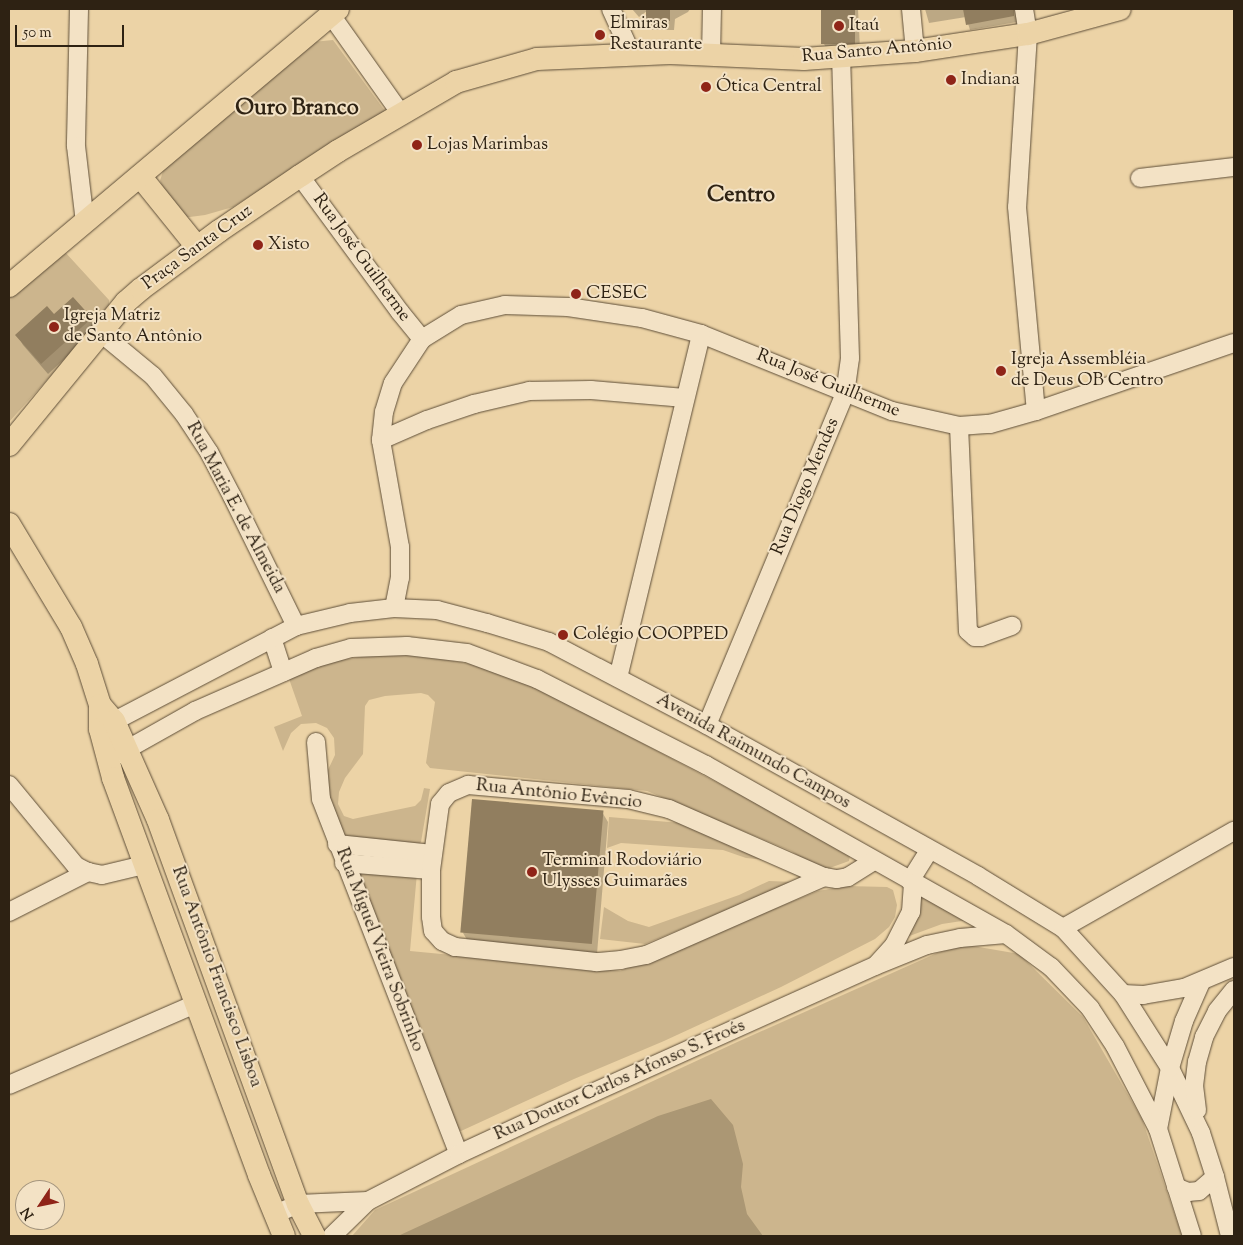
<!DOCTYPE html>
<html>
<head>
<meta charset="utf-8">
<style>
  body { margin:0 }
  #map { position:relative; width:1243px; height:1245px; overflow:hidden; background:#ecd3a6; font-family:"Sorts Mill Goudy",serif }
  div>[style] { position:absolute }
  .green>* { inset:0; background:#ccb58d }
  .water>* { inset:0; background:#ab9774 }
  .shadow>* { inset:0; background:#0003 }
  .building>* { inset:0; background:#917e5f; transform-origin:0 0 }
  .roads { filter:drop-shadow(0 0 1px #5e4e38) drop-shadow(0 0 1px #5e4e38) }
  .minor>* { height:18px; margin:-9px; padding:0 9px; transform-origin:9px; border-radius:9px; background:#f3e2c5 }
  .major>* { height:22px; margin:-11px; padding:0 11px; transform-origin:11px; border-radius:11px; background:#ecd3a6 }
  .dots>* { width:14px; height:14px; translate:-50% -50%; box-sizing:border-box; border:2px solid #f3e2c5; border-radius:50% }
  span { translate:-50% -50%; white-space:nowrap; text-align:center; line-height:1.15; -webkit-text-stroke:4px #f3e2c5; paint-order:stroke }
  .poi-label { font-size:18px; color:#2e2213 }
  .left { translate:0 -50%; text-align:left }
  .street-label { font-size:18px; color:#2e2213 }
  .district-label { font-size:22px; color:#2e2213; font-weight:700 }
  .frame { position:absolute; inset:0; border:10px solid #2e2213; pointer-events:none }
  .north { position:absolute; left:15px; top:1180px; width:50px; height:50px; box-sizing:border-box; background:#f3e2c5; border:1px solid #a4957e; border-radius:50%; rotate:236deg; font-size:14px; font-weight:700; line-height:20px; text-align:center; color:#2e2213 }
  .north::after { content:''; display:block; margin:auto; width:18px; height:22px; background:#8f2418; clip-path:polygon(50% 0,100% 100%,50% 72%,0 100%) }
  .scale { position:absolute; left:15px; top:25px; width:109px; height:22px; box-sizing:border-box; border:2px solid #2e2213; border-top:0; padding-left:6px; font-size:15px; line-height:18px; white-space:nowrap; color:#2e2213; -webkit-text-stroke:4px #f3e2c5; paint-order:stroke }
</style>
</head>
<body>
<div id="map">
  <div class="green">
    <i style="clip-path:polygon(333px 40px,385px 111px,233px 207px,205px 215px,182px 218px,169px 200px,160px 181px,165px 164px,313px 42px)"></i>
    <i style="clip-path:polygon(65px 252px,109px 300px,109px 316px,96px 326px,9px 422px,9px 297px)"></i>
    <i style="clip-path:polygon(420px 655px,487px 667px,534px 686px,843px 849px,850px 855px,849px 861px,827px 869px,815px 867px,791px 851px,647px 791px,430px 768px,426px 763px,435px 702px,428px 695px,421px 693px,385px 696px,369px 700px,365px 706px,363px 754px,345px 778px,339px 792px,338px 804px,344px 816px,353px 819px,367px 816px,415px 806px,421px 800px,424px 788px,430px 789px,421px 842px,416px 847px,343px 841px,321px 785px,335px 755px,334px 738px,327px 728px,316px 723px,301px 724px,291px 733px,283px 751px,274px 727px,302px 716px,287px 673px,322px 663px,367px 656px)"></i>
    <i style="clip-path:polygon(609px 817px,681px 823px,778px 861px,746px 858px,723px 850px,621px 843px,607px 848px)"></i>
    <i style="clip-path:polygon(357px 871px,417px 873px,410px 951px,620px 971px,818px 891px,846px 886px,887px 887px,893px 890px,897px 905px,895px 917px,889px 927px,875px 939px,781px 987px,664px 1041px,574px 1079px,461px 1131px,452px 1128px)"></i>
    <i style="clip-path:polygon(769px 881px,794px 882px,645px 944px,600px 939px,604px 907px,628px 921px,649px 927px,739px 895px)"></i>
    <i style="clip-path:polygon(915px 888px,975px 919px,942px 924px,904px 938px)"></i>
    <i style="clip-path:polygon(967px 945px,1019px 954px,1083px 1017px,1142px 1119px,1182px 1236px,352px 1236px,375px 1210px,735px 1043px,937px 953px)"></i>
  </div>
  <div class="water">
    <i style="clip-path:polygon(711px 1099px,733px 1125px,743px 1164px,741px 1187px,747px 1214px,763px 1236px,398px 1236px,658px 1116px)"></i>
  </div>
  <div class="shadow">
    <i style="clip-path:polygon(632px 9px,690px 9px,688px 12px,675px 19px,674px 30px,652px 30px,646px 21px,647px 11px,639px 17px)"></i>
    <i style="clip-path:polygon(822px 9px,858px 9px,860px 49px,829px 52px,824px 44px)"></i>
    <i style="clip-path:polygon(925px 9px,1019px 9px,1017px 12px,1017px 22px,970px 30px,966px 17px,929px 23px)"></i>
    <i style="clip-path:polygon(73px 299px,97px 329px,48px 374px,23px 345px,17px 335px,54px 316px)"></i>
    <i style="clip-path:polygon(602px 812px,608px 822px,597px 954px,469px 943px,463px 933px)"></i>
  </div>
  <div class="building">
    <i style="left:646px;top:9px;width:24px;height:12px"></i>
    <i style="left:821px;top:9px;width:34px;height:35px"></i>
    <i style="clip-path:polygon(963px 9px,1014px 9px,1014px 16px,966px 25px)"></i>
    <i style="clip-path:polygon(73px 297px,92px 318px,41px 364px,15px 335px,47px 306px,54px 314px)"></i>
    <i style="left:472px;top:799px;width:132px;height:134px;rotate:5deg"></i>
  </div>
  <div class="roads">
    <div class="minor">
      <i style="left:79px;top:9px;width:137px;rotate:91.3deg"></i>
      <i style="left:76px;top:146px;width:78px;rotate:83.3deg"></i>
      <i style="left:611px;top:9px;width:51px;rotate:65.5deg"></i>
      <i style="left:911px;top:9px;width:42px;rotate:84.6deg"></i>
      <i style="left:1024px;top:9px;width:25px;rotate:81deg"></i>
      <i style="left:1028px;top:34px;width:173px;rotate:93.6deg"></i>
      <i style="left:1017px;top:207px;width:205px;rotate:84.7deg"></i>
      <i style="left:331px;top:15px;width:121px;rotate:54.7deg"></i>
      <i style="left:711px;top:55px;width:46px;rotate:-88.8deg"></i>
      <i style="left:300px;top:176px;width:169px;rotate:53.7deg"></i>
      <i style="left:400px;top:312px;width:35px;rotate:51deg"></i>
      <i style="left:1140px;top:178px;width:95px;rotate:-6.7deg"></i>
      <i style="left:101px;top:333px;width:67px;rotate:39.6deg"></i>
      <i style="left:153px;top:376px;width:49px;rotate:50.8deg"></i>
      <i style="left:184px;top:414px;width:45px;rotate:56.7deg"></i>
      <i style="left:209px;top:452px;width:50px;rotate:62.4deg"></i>
      <i style="left:232px;top:496px;width:145px;rotate:63.8deg"></i>
      <i style="left:959px;top:426px;width:205px;rotate:87.5deg"></i>
      <i style="left:968px;top:631px;width:9px;rotate:41deg"></i>
      <i style="left:975px;top:637px;width:6px"></i>
      <i style="left:981px;top:637px;width:33px;rotate:-20deg"></i>
      <i style="left:381px;top:440px;width:50px;rotate:-23.5deg"></i>
      <i style="left:427px;top:420px;width:50px;rotate:-18.8deg"></i>
      <i style="left:474px;top:404px;width:57px;rotate:-13.3deg"></i>
      <i style="left:529px;top:391px;width:62px;rotate:-0.9deg"></i>
      <i style="left:591px;top:390px;width:94px;rotate:4.9deg"></i>
      <i style="left:394px;top:608px;width:31px;rotate:-79deg"></i>
      <i style="left:400px;top:578px;width:31px;rotate:-90deg"></i>
      <i style="left:400px;top:547px;width:109px;rotate:-100.1deg"></i>
      <i style="left:381px;top:440px;width:28px;rotate:-84deg"></i>
      <i style="left:384px;top:412px;width:30px;rotate:-73deg"></i>
      <i style="left:393px;top:383px;width:53px;rotate:-56.6deg"></i>
      <i style="left:422px;top:339px;width:46px;rotate:-31.6deg"></i>
      <i style="left:461px;top:315px;width:45px;rotate:-12.8deg"></i>
      <i style="left:505px;top:305px;width:63px;rotate:1.8deg"></i>
      <i style="left:568px;top:307px;width:75px;rotate:8.5deg"></i>
      <i style="left:642px;top:318px;width:61px;rotate:15.2deg"></i>
      <i style="left:701px;top:334px;width:206px;rotate:22deg"></i>
      <i style="left:892px;top:411px;width:69px;rotate:12.6deg"></i>
      <i style="left:959px;top:426px;width:31px;rotate:-4deg"></i>
      <i style="left:990px;top:424px;width:48px;rotate:-15.8deg"></i>
      <i style="left:1036px;top:411px;width:209px;rotate:-19deg"></i>
      <i style="left:272px;top:638px;width:36px;rotate:72deg"></i>
      <i style="left:618px;top:678px;width:354px;rotate:-76.4deg"></i>
      <i style="left:707px;top:725px;width:359px;rotate:-67.4deg"></i>
      <i style="left:845px;top:394px;width:36px;rotate:-82deg"></i>
      <i style="left:850px;top:358px;width:300px;rotate:-91.7deg"></i>
      <i style="left:103px;top:727px;width:218px;rotate:-27.6deg"></i>
      <i style="left:296px;top:626px;width:56px;rotate:-13.5deg"></i>
      <i style="left:350px;top:613px;width:44px;rotate:-6.5deg"></i>
      <i style="left:394px;top:608px;width:43px;rotate:2.7deg"></i>
      <i style="left:437px;top:610px;width:52px;rotate:14.6deg"></i>
      <i style="left:487px;top:623px;width:65px;rotate:17deg"></i>
      <i style="left:549px;top:642px;width:178px;rotate:27.7deg"></i>
      <i style="left:707px;top:725px;width:310px;rotate:29.1deg"></i>
      <i style="left:978px;top:876px;width:100px;rotate:31.5deg"></i>
      <i style="left:1063px;top:928px;width:89px;rotate:47.7deg"></i>
      <i style="left:1123px;top:994px;width:88px;rotate:57.6deg"></i>
      <i style="left:1170px;top:1068px;width:72px;rotate:64.5deg"></i>
      <i style="left:1201px;top:1133px;width:46px;rotate:72.3deg"></i>
      <i style="left:1215px;top:1177px;width:61px;rotate:75.7deg"></i>
      <i style="left:316px;top:742px;width:57px;rotate:85deg"></i>
      <i style="left:321px;top:799px;width:381px;rotate:68.8deg"></i>
      <i style="left:117px;top:755px;width:90px;rotate:-29.4deg"></i>
      <i style="left:195px;top:711px;width:132px;rotate:-23.7deg"></i>
      <i style="left:316px;top:658px;width:36px;rotate:-16deg"></i>
      <i style="left:351px;top:648px;width:56px;rotate:-2deg"></i>
      <i style="left:407px;top:646px;width:60px;rotate:6.7deg"></i>
      <i style="left:467px;top:653px;width:75px;rotate:20.4deg"></i>
      <i style="left:537px;top:679px;width:190px;rotate:27deg"></i>
      <i style="left:706px;top:765px;width:344px;rotate:29.4deg"></i>
      <i style="left:1006px;top:934px;width:56px;rotate:36.3deg"></i>
      <i style="left:1051px;top:967px;width:57px;rotate:46.4deg"></i>
      <i style="left:1090px;top:1008px;width:45px;rotate:56.7deg"></i>
      <i style="left:1115px;top:1046px;width:93px;rotate:62.6deg"></i>
      <i style="left:1158px;top:1129px;width:112px;rotate:72.4deg"></i>
      <i style="left:9px;top:785px;width:105px;rotate:50.4deg"></i>
      <i style="left:76px;top:866px;width:13px;rotate:27deg"></i>
      <i style="left:88px;top:872px;width:14px;rotate:12deg"></i>
      <i style="left:102px;top:875px;width:43px;rotate:-13.4deg"></i>
      <i style="left:337px;top:844px;width:96px;rotate:6deg"></i>
      <i style="left:344px;top:863px;width:87px;rotate:4.6deg"></i>
      <i style="left:824px;top:877px;width:194px;rotate:156.3deg"></i>
      <i style="left:646px;top:955px;width:25px;rotate:169deg"></i>
      <i style="left:621px;top:960px;width:25px;rotate:175deg"></i>
      <i style="left:596px;top:962px;width:142px;rotate:-173.9deg"></i>
      <i style="left:455px;top:947px;width:14px;rotate:-155deg"></i>
      <i style="left:442px;top:941px;width:13px;rotate:-132deg"></i>
      <i style="left:433px;top:931px;width:14px;rotate:-98deg"></i>
      <i style="left:431px;top:917px;width:47px;rotate:-90deg"></i>
      <i style="left:431px;top:870px;width:67px;rotate:-82.2deg"></i>
      <i style="left:440px;top:804px;width:14px;rotate:-51deg"></i>
      <i style="left:449px;top:793px;width:21px;rotate:-23deg"></i>
      <i style="left:468px;top:785px;width:161px;rotate:5deg"></i>
      <i style="left:628px;top:799px;width:42px;rotate:13.7deg"></i>
      <i style="left:669px;top:809px;width:169px;rotate:23.7deg"></i>
      <i style="left:824px;top:877px;width:13px;rotate:9deg"></i>
      <i style="left:837px;top:879px;width:11px;rotate:-10deg"></i>
      <i style="left:848px;top:877px;width:31px;rotate:-32deg"></i>
      <i style="left:910px;top:881px;width:36px;rotate:-58deg"></i>
      <i style="left:9px;top:912px;width:89px;rotate:-26.9deg"></i>
      <i style="left:1063px;top:928px;width:197px;rotate:-29.6deg"></i>
      <i style="left:877px;top:964px;width:25px;rotate:-48deg"></i>
      <i style="left:894px;top:945px;width:37px;rotate:-63deg"></i>
      <i style="left:911px;top:912px;width:29px;rotate:-86deg"></i>
      <i style="left:1123px;top:994px;width:20px;rotate:3deg"></i>
      <i style="left:1143px;top:995px;width:42px;rotate:-9.7deg"></i>
      <i style="left:1184px;top:988px;width:54px;rotate:-22.8deg"></i>
      <i style="left:9px;top:1085px;width:203px;rotate:-23.5deg"></i>
      <i style="left:1197px;top:1110px;width:24px;rotate:-97deg"></i>
      <i style="left:1194px;top:1086px;width:24px;rotate:-83deg"></i>
      <i style="left:1197px;top:1062px;width:26px;rotate:-74deg"></i>
      <i style="left:1204px;top:1037px;width:29px;rotate:-63deg"></i>
      <i style="left:1217px;top:1011px;width:27px;rotate:-51deg"></i>
      <i style="left:1158px;top:1129px;width:62px;rotate:-78.9deg"></i>
      <i style="left:1170px;top:1068px;width:49px;rotate:-73.4deg"></i>
      <i style="left:1184px;top:1021px;width:43px;rotate:-66.4deg"></i>
      <i style="left:1176px;top:1187px;width:13px;rotate:23deg"></i>
      <i style="left:1188px;top:1192px;width:11px;rotate:-5deg"></i>
      <i style="left:1199px;top:1191px;width:21px;rotate:-41deg"></i>
      <i style="left:275px;top:1214px;width:25px;rotate:-23deg"></i>
      <i style="left:298px;top:1204px;width:70px;rotate:-2.5deg"></i>
      <i style="left:332px;top:1236px;width:50px;rotate:-44.2deg"></i>
      <i style="left:368px;top:1201px;width:102px;rotate:-27.3deg"></i>
      <i style="left:459px;top:1154px;width:102px;rotate:-24.8deg"></i>
      <i style="left:552px;top:1111px;width:354px;rotate:-24.2deg"></i>
      <i style="left:875px;top:966px;width:56px;rotate:-22deg"></i>
      <i style="left:927px;top:945px;width:34px;rotate:-12deg"></i>
      <i style="left:960px;top:938px;width:46px;rotate:-5deg"></i>
    </div>
    <div class="major">
      <i style="left:140px;top:176px;width:91px;rotate:51.2deg"></i>
      <i style="left:9px;top:286px;width:430px;rotate:-40.1deg"></i>
      <i style="left:9px;top:445px;width:185px;rotate:-50.7deg"></i>
      <i style="left:126px;top:302px;width:20px;rotate:-41deg"></i>
      <i style="left:141px;top:289px;width:97px;rotate:-36.6deg"></i>
      <i style="left:219px;top:231px;width:98px;rotate:-34.2deg"></i>
      <i style="left:300px;top:176px;width:45px;rotate:-33.3deg"></i>
      <i style="left:338px;top:151px;width:137px;rotate:-30.3deg"></i>
      <i style="left:456px;top:82px;width:84px;rotate:-15.9deg"></i>
      <i style="left:537px;top:59px;width:133px;rotate:-2.6deg"></i>
      <i style="left:670px;top:53px;width:134px;rotate:2.6deg"></i>
      <i style="left:804px;top:59px;width:111px;rotate:-4.1deg"></i>
      <i style="left:915px;top:51px;width:114px;rotate:-8.6deg"></i>
      <i style="left:1028px;top:34px;width:95px;rotate:-15.2deg"></i>
      <i style="left:9px;top:524px;width:120px;rotate:59deg"></i>
      <i style="left:71px;top:627px;width:40px;rotate:66.6deg"></i>
      <i style="left:87px;top:664px;width:43px;rotate:72.4deg"></i>
      <i style="left:100px;top:705px;width:24px;rotate:90deg"></i>
      <i style="left:100px;top:729px;width:51px;rotate:75.1deg"></i>
      <i style="left:113px;top:778px;width:423px;rotate:69.8deg"></i>
      <i style="left:259px;top:1175px;width:66px;rotate:67.7deg"></i>
      <i style="left:100px;top:705px;width:21px;rotate:49deg"></i>
      <i style="left:114px;top:721px;width:108px;rotate:66deg"></i>
      <i style="left:158px;top:820px;width:409px;rotate:70deg"></i>
      <i style="left:298px;top:1204px;width:36px;rotate:63deg"></i>
    </div>
  </div>
  <div class="dots">
    <i style="left:839px;top:26px;background:#8f2418"></i>
    <i style="left:600px;top:35px;background:#8f2418"></i>
    <i style="left:951px;top:80px;background:#8f2418"></i>
    <i style="left:706px;top:87px;background:#8f2418"></i>
    <i style="left:417px;top:145px;background:#8f2418"></i>
    <i style="left:258px;top:245px;background:#8f2418"></i>
    <i style="left:576px;top:294px;background:#8f2418"></i>
    <i style="left:54px;top:327px;background:#8f2418"></i>
    <i style="left:1001px;top:371px;background:#8f2418"></i>
    <i style="left:563px;top:635px;background:#8f2418"></i>
    <i style="left:532px;top:872px;background:#8f2418"></i>
  </div>
  <div class="poi-label">
    <span class="left" style="left:610px;top:35px">Elmiras<br>Restaurante</span>
    <span class="left" style="left:849px;top:26px">Itaú</span>
    <span class="left" style="left:961px;top:80px">Indiana</span>
    <span class="left" style="left:716px;top:87px">Ótica Central</span>
    <span class="left" style="left:427px;top:145px">Lojas Marimbas</span>
    <span class="left" style="left:268px;top:245px">Xisto</span>
    <span class="left" style="left:586px;top:294px">CESEC</span>
    <span class="left" style="left:64px;top:327px">Igreja Matriz<br>de Santo Antônio</span>
    <span class="left" style="left:1011px;top:371px">Igreja Assembléia<br>de Deus OB Centro</span>
    <span class="left" style="left:573px;top:635px">Colégio COOPPED</span>
    <span class="left" style="left:542px;top:872px">Terminal Rodoviário<br>Ulysses Guimarães</span>
  </div>
  <div class="street-label">
    <span style="left:877px;top:51px;rotate:-5deg">Rua Santo Antônio</span>
    <span style="left:198px;top:248px;rotate:-36deg">Praça Santa Cruz</span>
    <span style="left:361px;top:258px;rotate:54deg">Rua José Guilherme</span>
    <span style="left:828px;top:384px;rotate:22deg">Rua José Guilherme</span>
    <span style="left:806px;top:487px;rotate:-67deg">Rua Diogo Mendes</span>
    <span style="left:235px;top:508px;rotate:62deg">Rua Maria E. de Almeida</span>
    <span style="left:753px;top:752px;rotate:29deg">Avenida Raimundo Campos</span>
    <span style="left:559px;top:795px;rotate:6deg">Rua Antônio Evêncio</span>
    <span style="left:379px;top:950px;rotate:69deg">Rua Miguel Vieira Sobrinho</span>
    <span style="left:216px;top:977px;rotate:70deg">Rua Antônio Francisco Lisboa</span>
    <span style="left:620px;top:1081px;rotate:-24deg">Rua Doutor Carlos Afonso S. Froés</span>
  </div>
  <div class="district-label">
    <span style="left:297px;top:110px">Ouro Branco</span>
    <span style="left:741px;top:197px">Centro</span>
  </div>
  <div class="frame"></div>
  <div class="north">N</div>
  <div class="scale">50 m</div>
</div>
</body>
</html>
